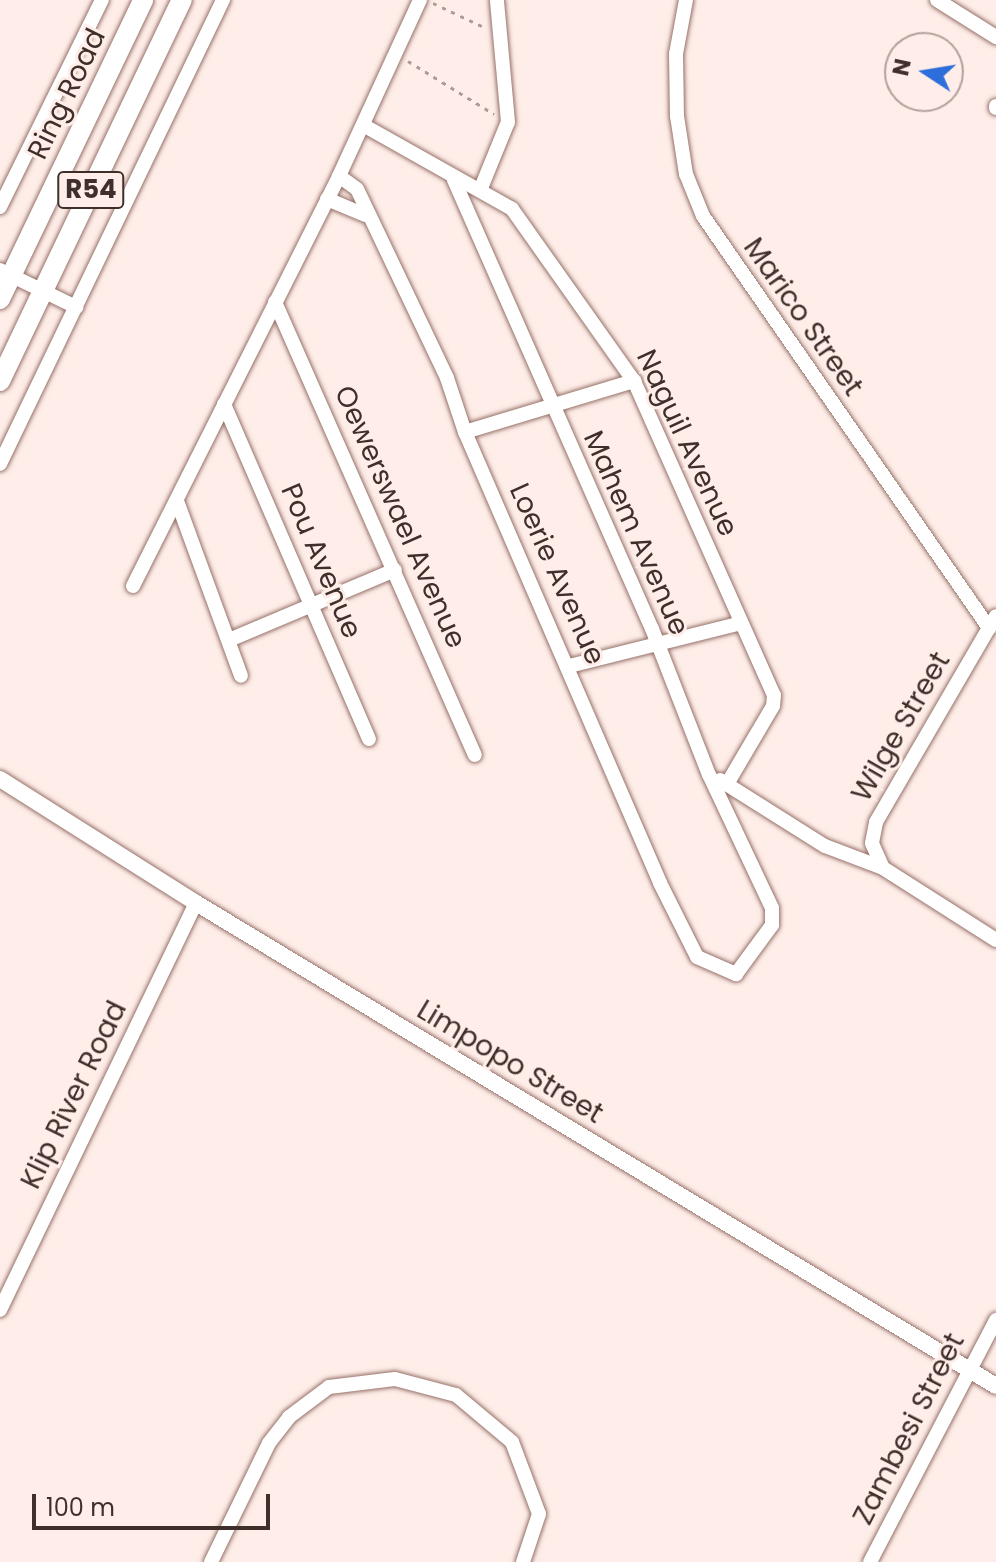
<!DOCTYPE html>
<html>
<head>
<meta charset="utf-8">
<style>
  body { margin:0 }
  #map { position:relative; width:996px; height:1562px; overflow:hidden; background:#feede8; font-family:Poppins,sans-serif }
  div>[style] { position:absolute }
  .path>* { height:3px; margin-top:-1.5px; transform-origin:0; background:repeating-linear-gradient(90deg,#ac9b96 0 4px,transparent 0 10px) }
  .roads { filter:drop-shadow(0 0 2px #967168) drop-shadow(0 0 2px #967168) }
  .minor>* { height:14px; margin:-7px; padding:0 7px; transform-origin:7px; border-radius:7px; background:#fff }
  .tertiary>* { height:16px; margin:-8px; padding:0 8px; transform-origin:8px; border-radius:8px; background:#fff }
  .primary>* { height:20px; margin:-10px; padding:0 10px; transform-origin:10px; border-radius:10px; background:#fff }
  span { translate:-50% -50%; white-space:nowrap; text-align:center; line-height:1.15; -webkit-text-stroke:6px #feede8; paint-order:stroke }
  .shield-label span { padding:2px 6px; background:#feede8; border:2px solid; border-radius:6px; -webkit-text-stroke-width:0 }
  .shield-label { font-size:26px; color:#3f2f2b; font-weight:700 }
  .street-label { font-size:28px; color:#3f2f2b }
  .north { position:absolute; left:884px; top:32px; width:80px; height:80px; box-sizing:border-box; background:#feede8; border:2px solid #b2a19c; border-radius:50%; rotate:282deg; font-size:22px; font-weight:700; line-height:32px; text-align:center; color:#3f2f2b }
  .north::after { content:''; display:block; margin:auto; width:28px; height:36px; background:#2d6edb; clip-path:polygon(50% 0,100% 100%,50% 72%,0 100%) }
  .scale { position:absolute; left:32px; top:1494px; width:238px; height:36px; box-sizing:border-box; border:4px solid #3f2f2b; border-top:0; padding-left:10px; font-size:24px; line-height:28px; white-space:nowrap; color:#3f2f2b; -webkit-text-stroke:6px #feede8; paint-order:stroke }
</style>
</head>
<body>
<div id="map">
  <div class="path">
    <i style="left:433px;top:3px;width:56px;rotate:25.2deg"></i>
    <i style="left:408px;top:61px;width:101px;rotate:31.6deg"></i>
  </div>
  <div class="roads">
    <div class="minor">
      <i style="left:686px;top:0;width:55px;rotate:100.5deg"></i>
      <i style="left:676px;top:54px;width:62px;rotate:89.1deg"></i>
      <i style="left:677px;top:116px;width:59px;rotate:81.2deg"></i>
      <i style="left:686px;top:174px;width:45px;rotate:68deg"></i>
      <i style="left:703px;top:216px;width:502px;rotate:55.23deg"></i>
      <i style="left:937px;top:0;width:70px;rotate:32.1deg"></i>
      <i style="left:996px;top:106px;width:2px;rotate:90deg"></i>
      <i style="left:363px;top:125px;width:171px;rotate:29.4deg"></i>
      <i style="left:512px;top:209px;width:211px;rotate:54.7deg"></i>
      <i style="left:634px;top:381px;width:344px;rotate:66deg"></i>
      <i style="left:774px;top:695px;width:11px;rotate:95deg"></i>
      <i style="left:773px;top:706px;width:91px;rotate:120.5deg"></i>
      <i style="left:339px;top:176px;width:22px;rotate:36deg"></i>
      <i style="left:357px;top:189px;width:209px;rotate:64.5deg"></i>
      <i style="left:447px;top:378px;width:57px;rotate:71.6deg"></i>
      <i style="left:465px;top:432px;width:491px;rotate:66.6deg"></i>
      <i style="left:660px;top:883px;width:83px;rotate:63.4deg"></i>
      <i style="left:697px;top:957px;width:43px;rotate:23.6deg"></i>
      <i style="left:736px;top:974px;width:61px;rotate:-53.7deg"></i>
      <i style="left:772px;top:925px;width:17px;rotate:-90deg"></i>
      <i style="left:772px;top:908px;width:147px;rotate:-115.3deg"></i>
      <i style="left:709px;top:775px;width:157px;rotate:-111.3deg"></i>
      <i style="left:652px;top:629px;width:491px;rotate:-113.8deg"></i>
      <i style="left:481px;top:188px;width:71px;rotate:-67.8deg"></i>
      <i style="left:508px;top:122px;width:122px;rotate:-95.2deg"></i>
      <i style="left:327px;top:199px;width:41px;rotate:22.8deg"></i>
      <i style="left:0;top:207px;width:231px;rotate:-63.8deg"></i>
      <i style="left:0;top:270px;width:85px;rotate:26deg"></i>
      <i style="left:275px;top:302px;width:495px;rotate:66.2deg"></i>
      <i style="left:224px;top:404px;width:365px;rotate:66.6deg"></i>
      <i style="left:465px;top:432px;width:177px;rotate:-16.8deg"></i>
      <i style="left:0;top:464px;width:515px;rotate:-64.33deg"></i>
      <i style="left:177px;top:501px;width:186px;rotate:69.9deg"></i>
      <i style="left:133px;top:586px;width:459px;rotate:-63.3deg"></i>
      <i style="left:339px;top:176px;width:194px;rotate:-65.3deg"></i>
      <i style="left:229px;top:640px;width:180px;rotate:-22.9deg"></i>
      <i style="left:569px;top:666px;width:177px;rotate:-14deg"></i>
      <i style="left:720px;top:780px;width:124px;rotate:32.2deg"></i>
      <i style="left:825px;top:846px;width:62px;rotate:20.8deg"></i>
      <i style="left:883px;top:868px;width:134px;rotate:32.5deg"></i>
      <i style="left:883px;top:868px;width:27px;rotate:-114deg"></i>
      <i style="left:872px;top:843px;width:21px;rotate:-79deg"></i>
      <i style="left:876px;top:822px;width:238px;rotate:-59.8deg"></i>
      <i style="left:0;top:1310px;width:452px;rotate:-64.3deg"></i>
      <i style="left:211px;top:1562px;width:132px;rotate:-64deg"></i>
      <i style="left:269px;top:1443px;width:33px;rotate:-52deg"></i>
      <i style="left:289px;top:1417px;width:50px;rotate:-36.9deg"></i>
      <i style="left:329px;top:1387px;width:66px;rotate:-6.9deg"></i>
      <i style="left:395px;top:1379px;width:63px;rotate:14.7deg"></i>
      <i style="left:456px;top:1395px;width:73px;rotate:40deg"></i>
      <i style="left:512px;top:1442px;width:77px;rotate:69.4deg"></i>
      <i style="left:539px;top:1514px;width:51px;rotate:108.4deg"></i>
      <i style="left:870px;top:1562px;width:273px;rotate:-62.5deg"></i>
    </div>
    <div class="tertiary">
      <i style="left:0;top:779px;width:232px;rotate:32.3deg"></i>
      <i style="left:196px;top:903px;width:934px;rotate:31.12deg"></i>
    </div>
    <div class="primary">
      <i style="left:0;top:299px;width:331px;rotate:-64.4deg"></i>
      <i style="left:0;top:381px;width:422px;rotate:-64.5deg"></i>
    </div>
  </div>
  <div class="shield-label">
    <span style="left:91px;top:190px">R54</span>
  </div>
  <div class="street-label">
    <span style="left:67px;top:94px;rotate:-64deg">Ring Road</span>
    <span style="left:803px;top:317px;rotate:55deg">Marico Street</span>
    <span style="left:687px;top:443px;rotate:65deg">Naguil Avenue</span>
    <span style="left:400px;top:517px;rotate:66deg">Oewerswael Avenue</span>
    <span style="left:636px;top:533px;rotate:66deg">Mahem Avenue</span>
    <span style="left:321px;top:561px;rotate:67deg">Pou Avenue</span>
    <span style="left:557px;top:574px;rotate:66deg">Loerie Avenue</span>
    <span style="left:901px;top:727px;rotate:-60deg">Wilge Street</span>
    <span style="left:510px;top:1062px;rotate:31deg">Limpopo Street</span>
    <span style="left:74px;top:1095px;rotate:-64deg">Klip River Road</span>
    <span style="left:909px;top:1429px;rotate:-63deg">Zambesi Street</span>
  </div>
  <div class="north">N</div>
  <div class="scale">100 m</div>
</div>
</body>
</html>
